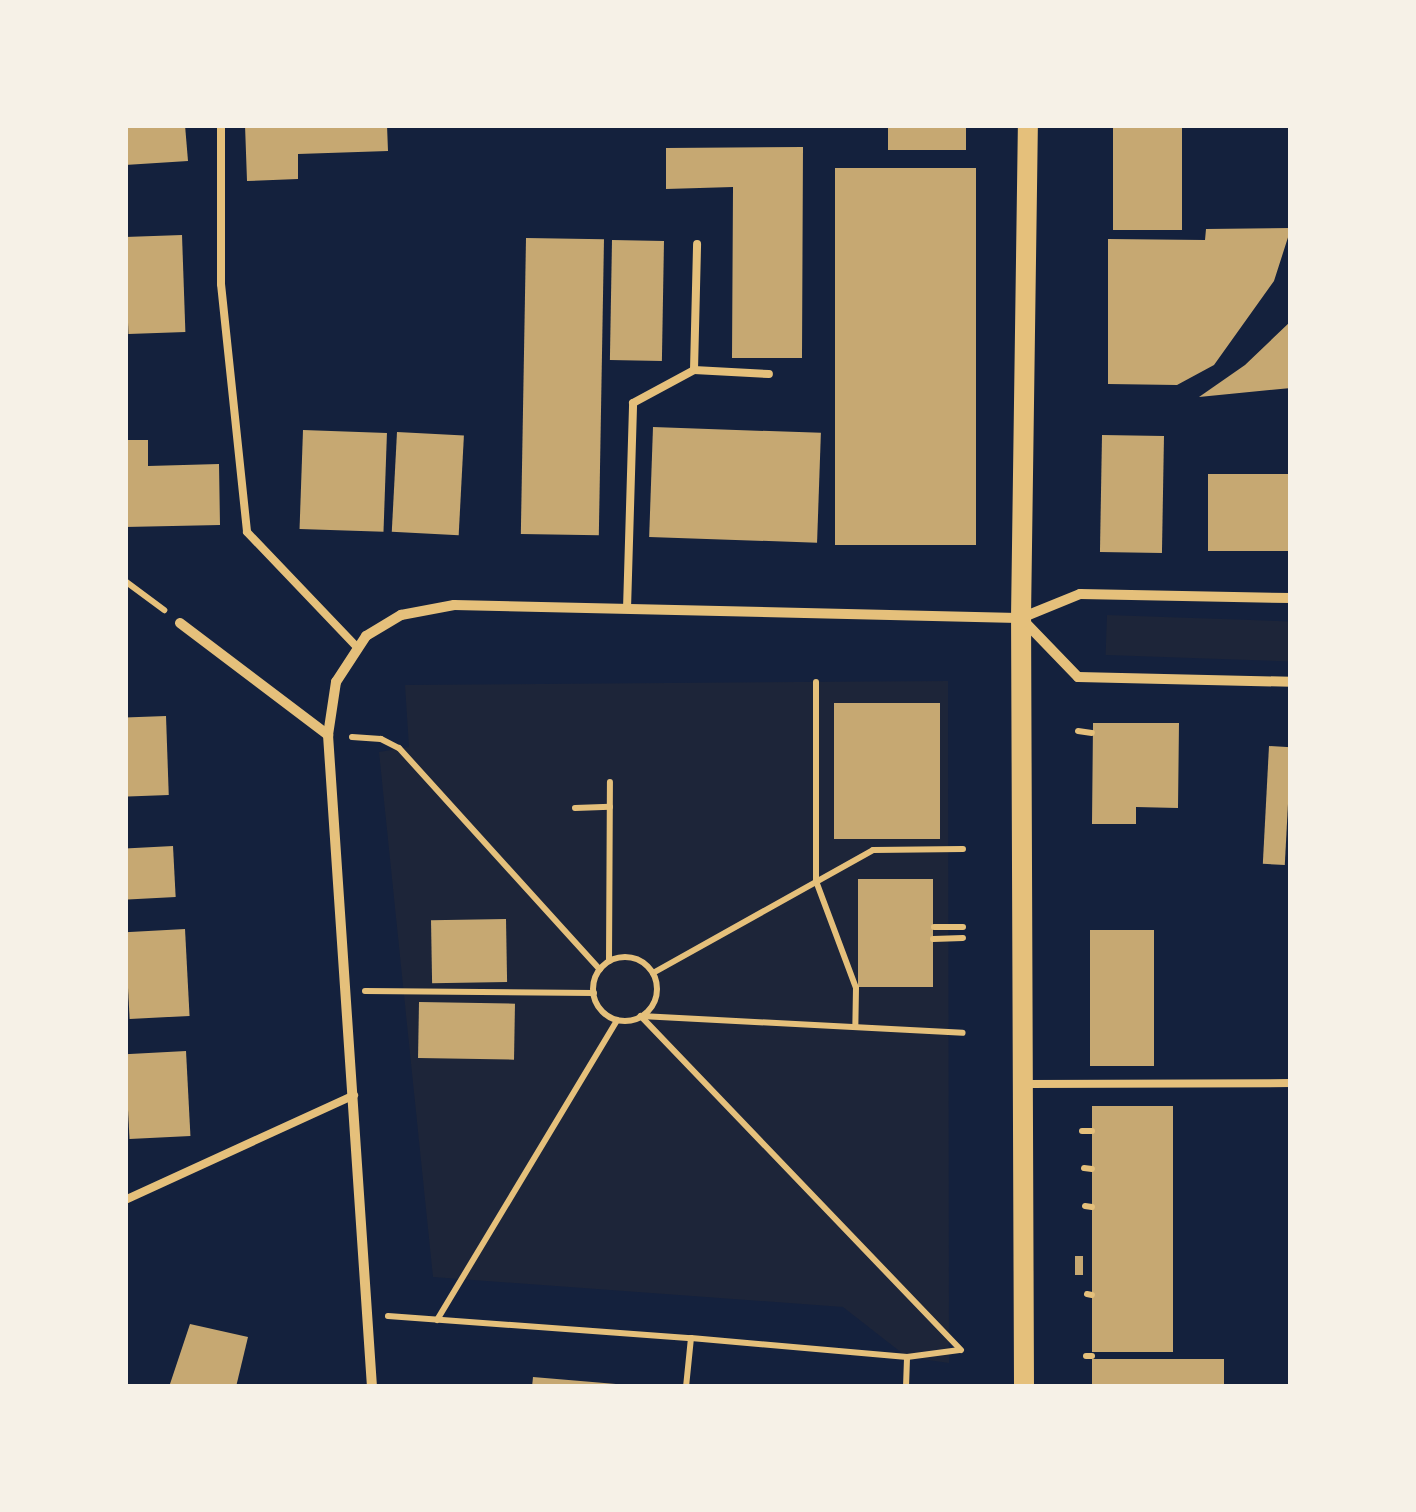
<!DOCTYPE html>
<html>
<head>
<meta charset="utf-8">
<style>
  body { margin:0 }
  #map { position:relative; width:1416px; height:1512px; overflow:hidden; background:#14213d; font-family:"IBM Plex Sans",sans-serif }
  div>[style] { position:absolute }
  .green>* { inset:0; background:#1d2539; transform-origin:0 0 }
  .building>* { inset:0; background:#c6a872; transform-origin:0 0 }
  .path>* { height:6px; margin:-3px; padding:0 3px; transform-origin:3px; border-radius:3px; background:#e5c07b }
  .path>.ring { margin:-3px; padding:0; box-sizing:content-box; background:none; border:6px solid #e5c07b; border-radius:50% }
  .service>* { height:8px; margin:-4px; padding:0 4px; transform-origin:4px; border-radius:4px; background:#e5c07b }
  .minor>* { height:10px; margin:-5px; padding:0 5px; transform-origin:5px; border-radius:5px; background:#e5c07b }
  .secondary>* { height:20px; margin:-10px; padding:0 10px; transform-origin:10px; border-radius:10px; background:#e5c07b }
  span { translate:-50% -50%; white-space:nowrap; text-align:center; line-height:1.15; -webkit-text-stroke:8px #f6f1e7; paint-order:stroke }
  .frame { position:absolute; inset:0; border:128px solid #f6f1e7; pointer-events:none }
</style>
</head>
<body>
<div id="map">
  <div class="green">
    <i style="left:1107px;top:615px;width:184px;height:40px;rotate:2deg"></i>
    <i style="clip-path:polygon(948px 681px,949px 1363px,907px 1357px,843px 1307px,433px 1277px,379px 752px,409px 747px,405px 685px)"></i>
  </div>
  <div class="building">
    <i style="clip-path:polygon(125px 125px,185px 125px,188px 161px,125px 165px)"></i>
    <i style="clip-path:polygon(245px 125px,387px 125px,388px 151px,298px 154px,298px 179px,247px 181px)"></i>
    <i style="left:888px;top:125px;width:78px;height:25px"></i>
    <i style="left:1113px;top:125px;width:69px;height:105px"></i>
    <i style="clip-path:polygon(803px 147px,802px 358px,732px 358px,733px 187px,666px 189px,666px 148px)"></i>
    <i style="left:835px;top:168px;width:141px;height:377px"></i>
    <i style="clip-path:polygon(1291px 228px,1274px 281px,1214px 365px,1177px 385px,1108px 384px,1108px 239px,1205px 240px,1206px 229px)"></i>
    <i style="left:182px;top:235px;width:97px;height:57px;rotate:88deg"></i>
    <i style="left:526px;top:238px;width:78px;height:296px;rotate:1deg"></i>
    <i style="left:612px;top:240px;width:52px;height:120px;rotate:1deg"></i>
    <i style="clip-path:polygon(1291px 321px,1291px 388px,1199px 397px,1245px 365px)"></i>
    <i style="left:653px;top:427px;width:168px;height:110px;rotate:2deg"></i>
    <i style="left:303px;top:430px;width:84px;height:99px;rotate:2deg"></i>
    <i style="left:397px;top:432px;width:67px;height:100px;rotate:3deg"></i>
    <i style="left:1102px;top:435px;width:62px;height:117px;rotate:1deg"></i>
    <i style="clip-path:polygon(125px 440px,148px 440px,148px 466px,219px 464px,220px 525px,125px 527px)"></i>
    <i style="left:1208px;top:474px;width:83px;height:77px"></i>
    <i style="left:834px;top:703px;width:106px;height:136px"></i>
    <i style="left:166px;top:716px;width:79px;height:41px;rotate:88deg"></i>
    <i style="clip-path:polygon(1093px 723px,1179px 723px,1178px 808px,1136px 807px,1136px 824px,1092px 824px)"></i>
    <i style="left:1269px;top:746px;width:22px;height:118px;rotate:3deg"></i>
    <i style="left:173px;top:846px;width:51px;height:48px;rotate:87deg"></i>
    <i style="left:858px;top:879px;width:75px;height:108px"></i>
    <i style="left:506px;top:919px;width:63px;height:75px;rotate:89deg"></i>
    <i style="left:185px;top:929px;width:87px;height:60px;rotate:87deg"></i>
    <i style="left:1090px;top:930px;width:64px;height:136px"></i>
    <i style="left:419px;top:1002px;width:96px;height:56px;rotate:1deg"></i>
    <i style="left:186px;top:1051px;width:85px;height:61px;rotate:87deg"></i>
    <i style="left:1092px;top:1106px;width:81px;height:246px"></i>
    <i style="left:1075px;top:1256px;width:8px;height:19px"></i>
    <i style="clip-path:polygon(190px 1324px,248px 1337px,236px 1387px,169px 1387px)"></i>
    <i style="left:1092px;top:1359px;width:132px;height:28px"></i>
    <i style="clip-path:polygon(533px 1377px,616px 1384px,616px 1387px,532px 1387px)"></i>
  </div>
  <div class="path">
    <i style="left:125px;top:581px;width:49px;rotate:36.6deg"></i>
    <i style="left:816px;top:682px;width:199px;rotate:90deg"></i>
    <i style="left:816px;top:881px;width:114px;rotate:69.5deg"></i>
    <i style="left:856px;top:988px;width:39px;rotate:91deg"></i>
    <i style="left:1078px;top:731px;width:14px;rotate:8deg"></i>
    <i style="left:352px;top:737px;width:29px;rotate:4deg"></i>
    <i style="left:381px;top:739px;width:20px;rotate:27deg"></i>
    <i style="left:399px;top:748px;width:299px;rotate:47.8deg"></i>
    <i style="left:575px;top:808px;width:35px;rotate:-2deg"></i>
    <i style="left:934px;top:927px;width:29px"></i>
    <i style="left:933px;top:939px;width:30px;rotate:-2deg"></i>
    <i class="ring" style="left:593px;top:957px;width:58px;height:58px"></i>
    <i style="left:609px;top:961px;width:179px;rotate:-89.7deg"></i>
    <i style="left:653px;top:973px;width:252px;rotate:-29.2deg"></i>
    <i style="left:873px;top:850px;width:90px;rotate:-0.6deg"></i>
    <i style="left:365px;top:991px;width:229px;rotate:0.5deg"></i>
    <i style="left:1082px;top:1131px;width:10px"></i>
    <i style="left:1084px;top:1168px;width:8px;rotate:7deg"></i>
    <i style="left:1085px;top:1206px;width:7px;rotate:8deg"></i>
    <i style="left:1087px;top:1294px;width:5px;rotate:11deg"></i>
    <i style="left:388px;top:1316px;width:304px;rotate:4.2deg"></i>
    <i style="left:437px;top:1320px;width:350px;rotate:-59deg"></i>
    <i style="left:961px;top:1350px;width:463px;rotate:-133.8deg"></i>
    <i style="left:641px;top:1016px;width:322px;rotate:3deg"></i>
    <i style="left:1086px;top:1356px;width:6px"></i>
    <i style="left:686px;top:1387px;width:49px;rotate:-84.2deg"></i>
    <i style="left:691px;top:1338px;width:217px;rotate:5deg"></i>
    <i style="left:907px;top:1357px;width:53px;rotate:-7.5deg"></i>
    <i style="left:906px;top:1387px;width:30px;rotate:-88deg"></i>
  </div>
  <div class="service">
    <i style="left:221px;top:125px;width:159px;rotate:90deg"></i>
    <i style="left:221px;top:284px;width:249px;rotate:84deg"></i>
    <i style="left:247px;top:532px;width:159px;rotate:46.3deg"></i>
    <i style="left:694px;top:370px;width:75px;rotate:3.1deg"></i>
    <i style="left:627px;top:609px;width:206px;rotate:-88.3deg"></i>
    <i style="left:633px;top:403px;width:69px;rotate:-28.4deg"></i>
    <i style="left:694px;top:370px;width:126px;rotate:-88.6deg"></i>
    <i style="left:1027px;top:1084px;width:264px;rotate:-0.2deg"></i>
    <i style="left:125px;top:1200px;width:252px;rotate:-24.6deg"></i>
  </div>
  <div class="minor">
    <i style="left:1021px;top:618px;width:82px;rotate:46deg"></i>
    <i style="left:1078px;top:677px;width:213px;rotate:1.3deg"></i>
    <i style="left:180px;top:623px;width:186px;rotate:37.1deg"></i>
    <i style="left:372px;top:1387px;width:653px;rotate:-93.86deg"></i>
    <i style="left:328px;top:735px;width:54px;rotate:-81.4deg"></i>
    <i style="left:336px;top:682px;width:55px;rotate:-56.9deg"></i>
    <i style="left:366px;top:636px;width:41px;rotate:-31deg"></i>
    <i style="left:401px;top:615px;width:54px;rotate:-10.7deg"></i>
    <i style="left:454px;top:605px;width:567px;rotate:1.31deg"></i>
    <i style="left:1021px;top:618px;width:64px;rotate:-22.1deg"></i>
    <i style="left:1080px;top:594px;width:211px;rotate:1.1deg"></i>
  </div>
  <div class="secondary">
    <i style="left:1024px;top:1387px;width:769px;rotate:-90.22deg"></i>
    <i style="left:1021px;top:618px;width:493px;rotate:-89.2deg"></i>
  </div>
  <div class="frame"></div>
</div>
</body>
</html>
